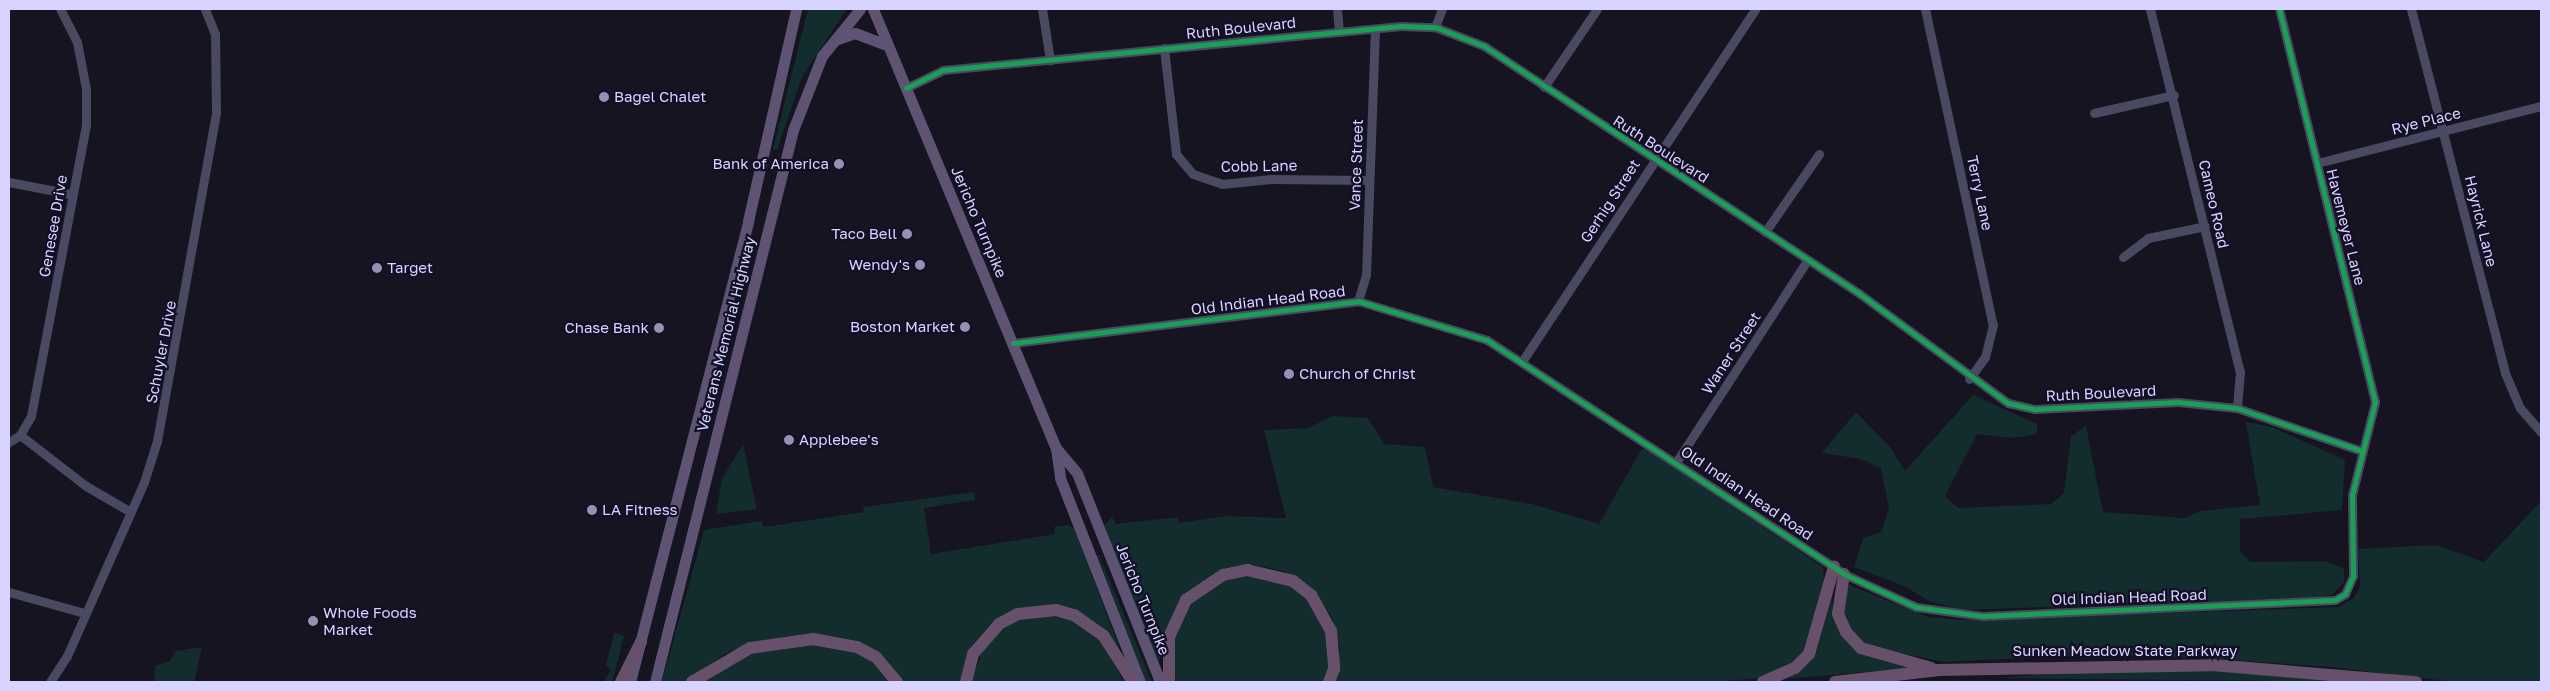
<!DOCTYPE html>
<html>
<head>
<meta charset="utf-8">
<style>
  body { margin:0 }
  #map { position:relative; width:2550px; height:691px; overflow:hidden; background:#161421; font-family:"Golos Text",sans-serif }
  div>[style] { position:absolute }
  .green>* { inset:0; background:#132c2d }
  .minor>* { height:9px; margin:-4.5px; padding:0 4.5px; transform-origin:4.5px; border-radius:4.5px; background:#4a4962 }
  .major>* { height:11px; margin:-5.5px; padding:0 5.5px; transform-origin:5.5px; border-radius:5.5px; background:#5e5373 }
  .highway>* { height:12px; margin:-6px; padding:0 6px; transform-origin:6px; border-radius:6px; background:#67516a }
  .cycleway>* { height:5px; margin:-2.5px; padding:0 2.5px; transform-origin:2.5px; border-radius:2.5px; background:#1a9f57 }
  .dots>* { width:14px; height:14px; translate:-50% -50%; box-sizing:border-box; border:2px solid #130f26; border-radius:50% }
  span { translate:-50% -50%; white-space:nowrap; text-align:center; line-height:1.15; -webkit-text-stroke:4.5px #130f26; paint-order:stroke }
  .street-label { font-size:15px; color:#d9d4ff }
  .poi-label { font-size:15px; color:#d9d4ff }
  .left { translate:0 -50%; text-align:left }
  .right { translate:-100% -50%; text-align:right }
  .frame { position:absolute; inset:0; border:10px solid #d9d4ff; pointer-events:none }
</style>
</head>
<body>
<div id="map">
  <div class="green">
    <i style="clip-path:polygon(808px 9px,847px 9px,802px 77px,777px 150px,773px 149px)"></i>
    <i style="clip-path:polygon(1973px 395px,2037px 424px,2037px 434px,2012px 438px,1977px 434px,1945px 496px,1958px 508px,2051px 504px,2064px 493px,2071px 436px,2086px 426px,2103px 512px,2185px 518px,2200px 511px,2260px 505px,2246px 422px,2272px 427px,2345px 460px,2342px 510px,2240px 519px,2240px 551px,2250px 562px,2325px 561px,2344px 568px,2344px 582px,2332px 595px,2309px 598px,1962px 610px,1929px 601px,1904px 586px,1854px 567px,1863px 538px,1881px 532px,1889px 508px,1881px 468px,1861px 459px,1822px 453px,1856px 412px,1890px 447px,1905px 471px)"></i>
    <i style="clip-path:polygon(1333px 416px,1368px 418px,1384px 444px,1425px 447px,1433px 487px,1532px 504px,1599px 524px,1641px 450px,1646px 449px,1823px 567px,1824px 582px,1808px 646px,1793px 665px,1760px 678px,1715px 682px,1334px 682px,1340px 649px,1332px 617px,1311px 588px,1284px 571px,1254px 565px,1190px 591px,1158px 663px,1102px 531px,1104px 526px,1112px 517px,1116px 524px,1178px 517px,1179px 523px,1227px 516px,1286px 518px,1264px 430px,1308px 428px)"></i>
    <i style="clip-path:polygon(743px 444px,757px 509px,716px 514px,722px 479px)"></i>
    <i style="clip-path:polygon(974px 492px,975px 500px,924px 508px,931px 554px,1055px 534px,1054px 527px,1067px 525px,1074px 528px,1120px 649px,1097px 623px,1051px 605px,988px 627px,971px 646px,961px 682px,903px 682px,884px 657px,867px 646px,805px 634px,754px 642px,725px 654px,684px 682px,662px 682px,704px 530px,761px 521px,764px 527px,864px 512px,863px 507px)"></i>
    <i style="clip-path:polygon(2541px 501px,2541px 682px,2455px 682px,2331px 667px,2201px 658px,2084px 655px,1944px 662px,1872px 647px,1855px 636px,1843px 618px,1844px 589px,1849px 585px,1928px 617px,1963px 620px,2338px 607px,2354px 598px,2360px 587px,2358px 549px,2436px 545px,2484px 562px)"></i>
    <i style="clip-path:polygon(1097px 555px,1099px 555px,1152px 682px,1146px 682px)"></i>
    <i style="clip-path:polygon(1248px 574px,1282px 581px,1304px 595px,1323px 619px,1331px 652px,1326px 682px,1176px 682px,1172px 645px,1179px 621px,1196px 597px,1218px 582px)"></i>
    <i style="clip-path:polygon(1835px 577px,1832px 600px,1837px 624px,1861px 652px,1909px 668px,1785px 679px,1807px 663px,1818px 646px)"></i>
    <i style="clip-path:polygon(1033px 615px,1063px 617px,1083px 624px,1102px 642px,1124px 682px,971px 682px,983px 649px,1006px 625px)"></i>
    <i style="clip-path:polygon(614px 633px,624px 636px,612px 682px,603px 682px,611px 670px,606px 665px)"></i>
    <i style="clip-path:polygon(797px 644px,835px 646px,865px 655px,891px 682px,700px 682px,726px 663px,760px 650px)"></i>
    <i style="clip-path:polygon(202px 647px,194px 682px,154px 682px,155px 666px,170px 661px,176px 651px)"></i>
    <i style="clip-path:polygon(2103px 670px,2266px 671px,2374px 682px,1996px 678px)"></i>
  </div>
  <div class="minor">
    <i style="left:1042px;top:9px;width:52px;rotate:81.1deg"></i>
    <i style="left:1337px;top:9px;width:23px;rotate:85deg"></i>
    <i style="left:1925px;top:9px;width:323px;rotate:77.9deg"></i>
    <i style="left:1993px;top:325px;width:33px;rotate:104deg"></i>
    <i style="left:1985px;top:357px;width:27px;rotate:126deg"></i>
    <i style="left:2150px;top:9px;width:374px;rotate:76.1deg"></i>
    <i style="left:2240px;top:372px;width:36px;rotate:95deg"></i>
    <i style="left:2411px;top:9px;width:376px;rotate:75.5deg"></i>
    <i style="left:2505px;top:373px;width:38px;rotate:67deg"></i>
    <i style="left:2520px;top:408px;width:32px;rotate:49deg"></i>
    <i style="left:1435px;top:27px;width:19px;rotate:-69deg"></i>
    <i style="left:1164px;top:48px;width:107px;rotate:83.5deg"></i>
    <i style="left:1176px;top:154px;width:26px;rotate:50deg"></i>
    <i style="left:1193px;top:174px;width:31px;rotate:19deg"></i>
    <i style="left:1222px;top:184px;width:49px;rotate:-5.8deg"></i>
    <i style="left:1271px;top:179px;width:98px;rotate:0.6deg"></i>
    <i style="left:1544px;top:87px;width:94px;rotate:-55.8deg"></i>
    <i style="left:906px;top:88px;width:41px;rotate:-25.9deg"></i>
    <i style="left:943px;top:70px;width:460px;rotate:-5.5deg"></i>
    <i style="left:1401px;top:26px;width:34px;rotate:2deg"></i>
    <i style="left:1435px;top:27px;width:53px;rotate:21.2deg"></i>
    <i style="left:1484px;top:46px;width:450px;rotate:33.4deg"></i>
    <i style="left:1860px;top:294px;width:184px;rotate:36.4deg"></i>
    <i style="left:2008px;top:403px;width:28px;rotate:13deg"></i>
    <i style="left:2035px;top:409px;width:143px;rotate:-2.8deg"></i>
    <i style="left:2178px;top:402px;width:59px;rotate:5.8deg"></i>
    <i style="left:2237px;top:408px;width:132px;rotate:19deg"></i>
    <i style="left:2094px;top:113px;width:82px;rotate:-12.7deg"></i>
    <i style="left:2317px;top:163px;width:231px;rotate:-14.3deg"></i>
    <i style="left:9px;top:182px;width:63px;rotate:11deg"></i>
    <i style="left:1765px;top:232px;width:95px;rotate:-55.3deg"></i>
    <i style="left:2123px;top:257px;width:31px;rotate:-37deg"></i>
    <i style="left:2148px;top:238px;width:58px;rotate:-11.9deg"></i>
    <i style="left:1358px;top:301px;width:27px;rotate:-73deg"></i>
    <i style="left:1366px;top:275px;width:246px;rotate:-87.9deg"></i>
    <i style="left:1013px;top:343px;width:348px;rotate:-6.9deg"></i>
    <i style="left:1358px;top:301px;width:135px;rotate:16.8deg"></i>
    <i style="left:1487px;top:340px;width:427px;rotate:33.2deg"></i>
    <i style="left:1844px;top:574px;width:79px;rotate:24.6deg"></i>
    <i style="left:1916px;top:607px;width:68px;rotate:7.7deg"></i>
    <i style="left:1983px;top:616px;width:352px;rotate:-2.6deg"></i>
    <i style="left:2335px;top:600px;width:12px;rotate:-31deg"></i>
    <i style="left:2345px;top:594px;width:20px;rotate:-66deg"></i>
    <i style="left:2353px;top:576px;width:81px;rotate:-90.7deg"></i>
    <i style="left:2352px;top:495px;width:96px;rotate:-76.1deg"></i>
    <i style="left:2375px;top:402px;width:405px;rotate:-103.7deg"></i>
    <i style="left:1523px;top:360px;width:421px;rotate:-56.5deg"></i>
    <i style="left:20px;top:435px;width:83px;rotate:37.7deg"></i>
    <i style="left:86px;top:486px;width:50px;rotate:30.2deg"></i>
    <i style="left:9px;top:442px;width:13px;rotate:-32deg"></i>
    <i style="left:20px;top:435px;width:22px;rotate:-60deg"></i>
    <i style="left:31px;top:416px;width:296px;rotate:-79.3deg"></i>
    <i style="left:86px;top:125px;width:36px;rotate:-90deg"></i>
    <i style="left:86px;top:89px;width:48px;rotate:-100.8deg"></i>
    <i style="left:77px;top:42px;width:37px;rotate:-117deg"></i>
    <i style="left:1677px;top:461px;width:239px;rotate:-57deg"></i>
    <i style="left:9px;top:592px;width:78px;rotate:15.6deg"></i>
    <i style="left:50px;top:682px;width:31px;rotate:-57deg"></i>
    <i style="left:67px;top:656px;width:190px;rotate:-66.1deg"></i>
    <i style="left:144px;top:482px;width:43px;rotate:-72.4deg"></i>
    <i style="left:157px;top:441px;width:333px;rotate:-79.8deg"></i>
    <i style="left:216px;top:113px;width:79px;rotate:-90.7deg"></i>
    <i style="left:215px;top:34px;width:27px;rotate:-112deg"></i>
  </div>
  <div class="major">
    <i style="left:873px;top:9px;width:476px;rotate:67.4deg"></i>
    <i style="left:1056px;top:448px;width:30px;rotate:82deg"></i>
    <i style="left:1060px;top:478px;width:219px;rotate:68.6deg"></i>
    <i style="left:835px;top:40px;width:21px;rotate:-19deg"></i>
    <i style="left:855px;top:33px;width:34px;rotate:21deg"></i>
    <i style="left:1056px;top:448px;width:33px;rotate:50deg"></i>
    <i style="left:1077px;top:473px;width:225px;rotate:68.3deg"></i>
    <i style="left:630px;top:682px;width:476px;rotate:-75.6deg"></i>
    <i style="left:748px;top:221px;width:217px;rotate:-77.2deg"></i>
    <i style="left:655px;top:682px;width:569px;rotate:-75.96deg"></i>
    <i style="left:793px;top:130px;width:79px;rotate:-68.6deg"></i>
    <i style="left:822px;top:56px;width:60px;rotate:-51deg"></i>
  </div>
  <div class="highway">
    <i style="left:1844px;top:574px;width:40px;rotate:98.5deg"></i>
    <i style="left:1838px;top:614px;width:20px;rotate:66deg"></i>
    <i style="left:1846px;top:632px;width:22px;rotate:47deg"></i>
    <i style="left:1861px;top:648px;width:73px;rotate:15.9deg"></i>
    <i style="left:621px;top:682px;width:45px;rotate:-63.4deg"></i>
    <i style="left:692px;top:682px;width:67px;rotate:-30.4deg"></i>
    <i style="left:750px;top:648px;width:64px;rotate:-8.1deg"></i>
    <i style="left:813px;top:639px;width:45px;rotate:10.3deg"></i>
    <i style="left:857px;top:647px;width:21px;rotate:28deg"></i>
    <i style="left:876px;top:657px;width:33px;rotate:50deg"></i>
    <i style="left:966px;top:682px;width:29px;rotate:-76deg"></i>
    <i style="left:973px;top:654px;width:40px;rotate:-49deg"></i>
    <i style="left:999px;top:624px;width:21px;rotate:-28deg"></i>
    <i style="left:1018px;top:614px;width:38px;rotate:-6deg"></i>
    <i style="left:1056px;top:610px;width:19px;rotate:16deg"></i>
    <i style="left:1074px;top:615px;width:35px;rotate:35deg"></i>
    <i style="left:1103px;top:635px;width:56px;rotate:57.4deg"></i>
    <i style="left:1169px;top:682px;width:45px;rotate:-90deg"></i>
    <i style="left:1169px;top:637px;width:41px;rotate:-65.3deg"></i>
    <i style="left:1186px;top:600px;width:45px;rotate:-34deg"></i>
    <i style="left:1223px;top:575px;width:25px;rotate:-12deg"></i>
    <i style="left:1247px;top:570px;width:47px;rotate:13.4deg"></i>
    <i style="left:1293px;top:581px;width:23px;rotate:38deg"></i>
    <i style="left:1311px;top:595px;width:41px;rotate:60.9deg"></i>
    <i style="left:1331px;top:631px;width:38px;rotate:85deg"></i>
    <i style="left:1334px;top:669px;width:14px;rotate:111deg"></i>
    <i style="left:1763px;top:682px;width:35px;rotate:-24deg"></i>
    <i style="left:1795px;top:668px;width:20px;rotate:-45deg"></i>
    <i style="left:1809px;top:654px;width:91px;rotate:-74deg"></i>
    <i style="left:1835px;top:682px;width:105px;rotate:-6.6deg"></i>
    <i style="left:1939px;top:670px;width:273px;rotate:-1deg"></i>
    <i style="left:2212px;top:665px;width:205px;rotate:4.8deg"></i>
  </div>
  <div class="cycleway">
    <i style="left:906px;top:88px;width:41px;rotate:-25.9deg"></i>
    <i style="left:943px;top:70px;width:460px;rotate:-5.5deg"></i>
    <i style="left:1401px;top:26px;width:34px;rotate:2deg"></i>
    <i style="left:1435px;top:27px;width:53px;rotate:21.2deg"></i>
    <i style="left:1484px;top:46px;width:450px;rotate:33.4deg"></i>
    <i style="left:1860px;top:294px;width:184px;rotate:36.4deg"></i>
    <i style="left:2008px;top:403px;width:28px;rotate:13deg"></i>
    <i style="left:2035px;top:409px;width:143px;rotate:-2.8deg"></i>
    <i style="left:2178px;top:402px;width:59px;rotate:5.8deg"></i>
    <i style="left:2237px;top:408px;width:132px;rotate:19deg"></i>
    <i style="left:1013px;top:343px;width:348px;rotate:-6.9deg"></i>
    <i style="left:1358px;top:301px;width:135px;rotate:16.8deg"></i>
    <i style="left:1487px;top:340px;width:427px;rotate:33.2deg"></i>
    <i style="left:1844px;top:574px;width:79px;rotate:24.6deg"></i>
    <i style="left:1916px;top:607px;width:68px;rotate:7.7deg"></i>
    <i style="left:1983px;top:616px;width:352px;rotate:-2.6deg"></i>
    <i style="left:2335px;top:600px;width:12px;rotate:-31deg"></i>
    <i style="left:2345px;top:594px;width:20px;rotate:-66deg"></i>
    <i style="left:2353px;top:576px;width:81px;rotate:-90.7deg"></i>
    <i style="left:2352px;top:495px;width:96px;rotate:-76.1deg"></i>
    <i style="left:2375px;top:402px;width:405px;rotate:-103.7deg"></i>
  </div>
  <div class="dots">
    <i style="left:604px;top:97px;background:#9591b1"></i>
    <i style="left:839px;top:164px;background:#9591b1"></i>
    <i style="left:907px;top:234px;background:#9591b1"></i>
    <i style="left:920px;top:265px;background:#9591b1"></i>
    <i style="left:377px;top:268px;background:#9591b1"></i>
    <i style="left:965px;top:327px;background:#9591b1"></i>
    <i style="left:659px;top:328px;background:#9591b1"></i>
    <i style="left:1289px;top:374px;background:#9591b1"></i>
    <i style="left:789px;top:440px;background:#9591b1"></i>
    <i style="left:592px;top:510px;background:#9591b1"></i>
    <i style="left:313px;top:621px;background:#9591b1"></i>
  </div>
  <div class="street-label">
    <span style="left:1241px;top:28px;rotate:-6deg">Ruth Boulevard</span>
    <span style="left:2426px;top:121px;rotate:-14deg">Rye Place</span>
    <span style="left:1661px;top:149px;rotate:33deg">Ruth Boulevard</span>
    <span style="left:1356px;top:165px;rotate:-88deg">Vance Street</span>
    <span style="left:1259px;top:166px;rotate:-1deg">Cobb Lane</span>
    <span style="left:1980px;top:193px;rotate:78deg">Terry Lane</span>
    <span style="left:1610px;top:201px;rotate:-57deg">Gerhig Street</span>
    <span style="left:2214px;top:204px;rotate:77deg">Cameo Road</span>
    <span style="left:2481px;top:221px;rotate:76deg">Hayrick Lane</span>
    <span style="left:979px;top:222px;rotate:67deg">Jericho Turnpike</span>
    <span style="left:53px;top:226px;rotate:-80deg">Genesee Drive</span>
    <span style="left:2346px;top:227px;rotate:76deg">Havemeyer Lane</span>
    <span style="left:1268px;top:300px;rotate:-7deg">Old Indian Head Road</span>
    <span style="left:726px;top:334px;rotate:-76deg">Veterans Memorial Highway</span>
    <span style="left:161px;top:352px;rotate:-79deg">Schuyler Drive</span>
    <span style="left:1731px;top:353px;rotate:-57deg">Waner Street</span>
    <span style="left:2101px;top:393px;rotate:-3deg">Ruth Boulevard</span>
    <span style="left:1747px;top:493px;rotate:34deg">Old Indian Head Road</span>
    <span style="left:2129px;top:597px;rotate:-2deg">Old Indian Head Road</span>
    <span style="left:1143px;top:599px;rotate:68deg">Jericho Turnpike</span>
    <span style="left:2125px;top:651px">Sunken Meadow State Parkway</span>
  </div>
  <div class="poi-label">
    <span class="left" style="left:614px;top:97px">Bagel Chalet</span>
    <span class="right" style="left:829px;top:164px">Bank of America</span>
    <span class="right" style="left:897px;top:234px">Taco Bell</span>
    <span class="right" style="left:910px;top:265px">Wendy's</span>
    <span class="left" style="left:387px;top:268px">Target</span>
    <span class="right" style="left:955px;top:327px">Boston Market</span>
    <span class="right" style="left:649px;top:328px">Chase Bank</span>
    <span class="left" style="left:1299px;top:374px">Church of Christ</span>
    <span class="left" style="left:799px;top:440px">Applebee's</span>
    <span class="left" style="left:602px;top:510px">LA Fitness</span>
    <span class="left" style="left:323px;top:621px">Whole Foods<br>Market</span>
  </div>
  <div class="frame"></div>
</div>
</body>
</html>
